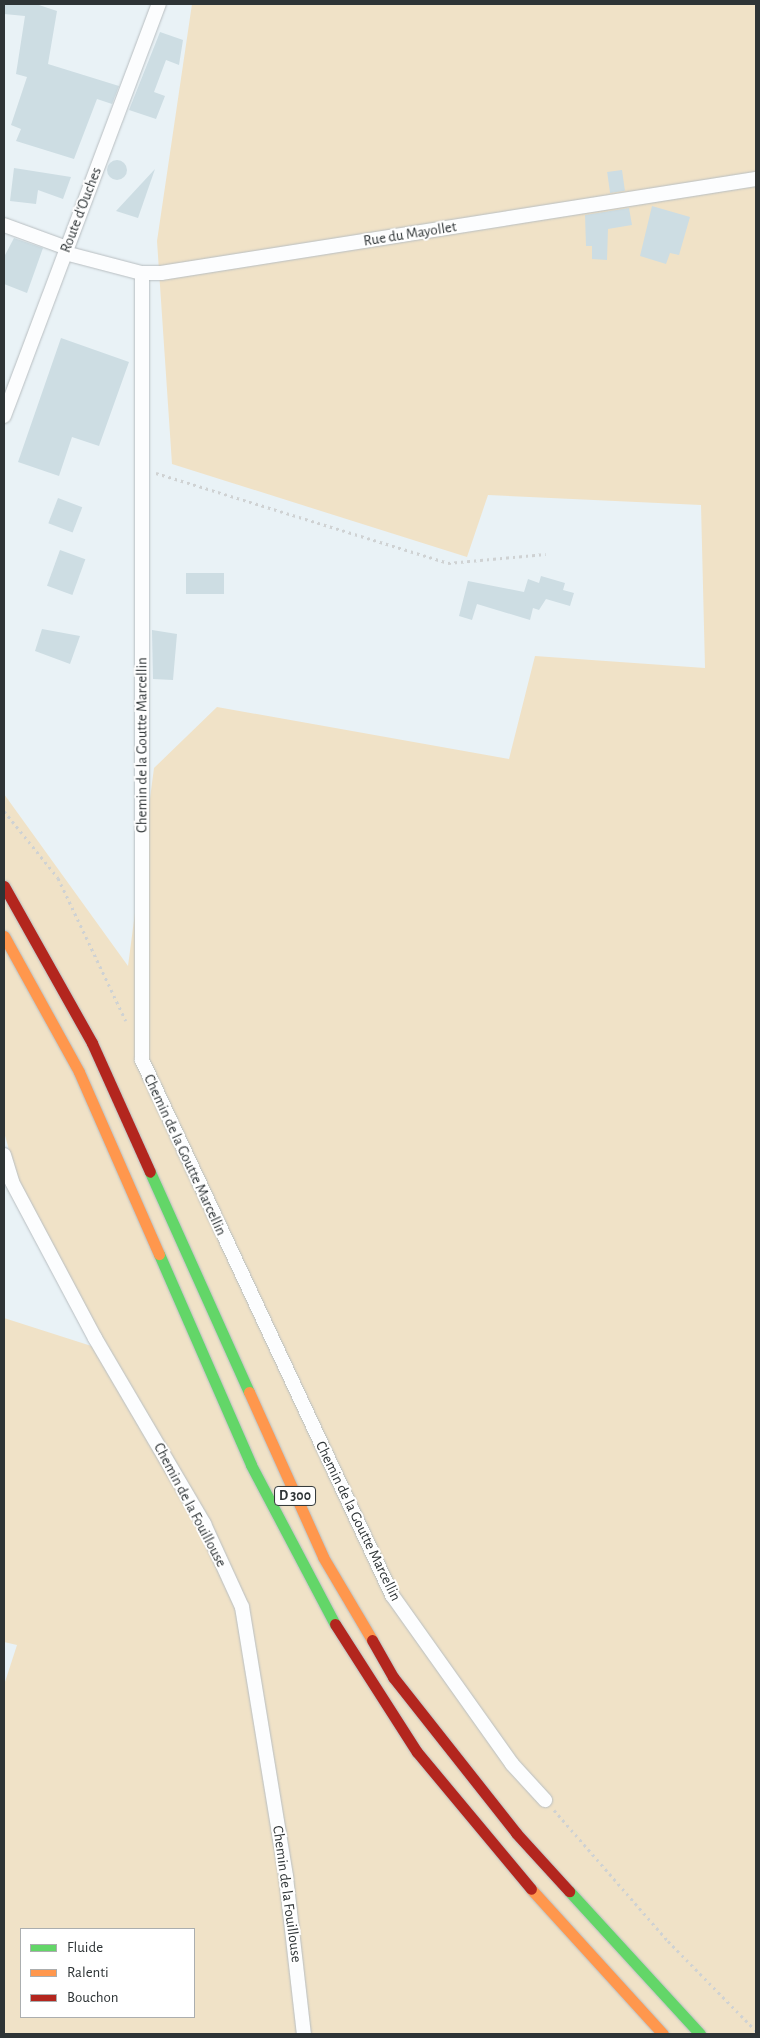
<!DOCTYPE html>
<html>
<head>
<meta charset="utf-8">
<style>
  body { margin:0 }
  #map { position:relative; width:760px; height:2038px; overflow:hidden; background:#e9f2f6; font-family:"Alegreya Sans",sans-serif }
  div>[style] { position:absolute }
  .green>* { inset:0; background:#f0e2c7 }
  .building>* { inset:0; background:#cddde3; transform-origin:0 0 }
  .round { border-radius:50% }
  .path>* { height:3px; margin-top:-1.5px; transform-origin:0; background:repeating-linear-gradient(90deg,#cfd2d3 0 2.5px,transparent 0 6.5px) }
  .roads { filter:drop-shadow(0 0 1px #b8bec1) drop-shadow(0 0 1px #b8bec1) }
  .street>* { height:14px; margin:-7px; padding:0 7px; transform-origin:7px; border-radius:7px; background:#fcfdfe }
  .fast>* { height:11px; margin:-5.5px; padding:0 5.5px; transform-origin:5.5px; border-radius:5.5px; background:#63d668 }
  .slow>* { height:11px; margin:-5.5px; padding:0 5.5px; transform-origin:5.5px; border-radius:5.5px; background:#ff974d }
  .jam>* { height:11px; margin:-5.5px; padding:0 5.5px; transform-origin:5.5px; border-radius:5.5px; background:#b3261e }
  span { translate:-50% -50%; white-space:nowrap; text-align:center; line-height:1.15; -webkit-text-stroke:4px #fff; paint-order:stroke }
  .shield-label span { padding:1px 4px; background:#fff; border:1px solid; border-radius:4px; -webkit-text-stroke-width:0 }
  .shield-label { font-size:14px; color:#2e3436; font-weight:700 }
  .street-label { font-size:15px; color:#2e3436 }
  .frame { position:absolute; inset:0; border:5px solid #2e3436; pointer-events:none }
  .legend { position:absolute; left:20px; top:1928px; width:175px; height:90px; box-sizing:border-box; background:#fff; border:1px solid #abaeaf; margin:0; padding:6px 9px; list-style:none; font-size:15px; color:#2e3436 }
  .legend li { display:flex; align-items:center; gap:10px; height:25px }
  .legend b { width:25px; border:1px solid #abaeaf }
</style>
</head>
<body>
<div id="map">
  <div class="green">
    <i style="clip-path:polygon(evenodd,192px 4px,756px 4px,756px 2034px,4px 2034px,4px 1685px,17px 1645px,4px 1642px,4px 1318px,107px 1351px,18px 1182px,4px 1132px,4px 794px,128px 966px,154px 768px,217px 707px,509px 759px,535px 656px,705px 668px,701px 505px,488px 495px,467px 557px,172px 464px,157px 241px,192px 4px,21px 1929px,194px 1929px,194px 2017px,21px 2017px,21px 1929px)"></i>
  </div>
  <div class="building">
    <i style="clip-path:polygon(4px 4px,36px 4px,57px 11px,48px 64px,119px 86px,112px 104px,97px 99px,74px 159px,16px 141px,21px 129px,11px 125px,27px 77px,16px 74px,25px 16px,4px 14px)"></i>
    <i style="clip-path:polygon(160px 32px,183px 40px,179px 65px,166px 60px,154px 92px,165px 96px,156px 119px,129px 110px)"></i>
    <i class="round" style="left:107px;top:160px;width:20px;height:20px"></i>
    <i style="clip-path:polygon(14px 168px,71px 177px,63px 199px,38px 190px,36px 204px,10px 201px)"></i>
    <i style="clip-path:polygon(155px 169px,138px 218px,116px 211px)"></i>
    <i style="left:622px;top:170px;width:21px;height:15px;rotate:82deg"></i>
    <i style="clip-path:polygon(652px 206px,690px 217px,679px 255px,670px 253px,666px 264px,640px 256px)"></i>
    <i style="clip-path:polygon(629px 208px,632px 225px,608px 229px,607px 260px,592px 259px,592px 246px,586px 246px,585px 215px)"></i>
    <i style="clip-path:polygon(14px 238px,43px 248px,27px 293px,4px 284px,4px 257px)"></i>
    <i style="clip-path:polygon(61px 338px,129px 362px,99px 446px,72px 437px,59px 476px,18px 462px)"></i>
    <i style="left:58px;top:498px;width:26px;height:27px;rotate:21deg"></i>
    <i style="left:60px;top:550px;width:27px;height:38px;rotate:20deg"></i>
    <i style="left:224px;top:573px;width:21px;height:38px;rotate:90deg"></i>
    <i style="clip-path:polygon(541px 576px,565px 583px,563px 590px,574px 593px,570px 606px,546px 599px,539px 610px,533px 608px,530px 620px,477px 604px,472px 620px,459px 616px,468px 581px,524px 592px,528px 579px,539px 583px)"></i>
    <i style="clip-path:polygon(42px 629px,80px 636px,70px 664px,35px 651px)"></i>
    <i style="clip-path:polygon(152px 630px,177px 634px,173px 680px,153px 679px)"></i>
  </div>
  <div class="path">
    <i style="left:156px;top:473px;width:306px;rotate:17.1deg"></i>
    <i style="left:448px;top:563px;width:98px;rotate:-5.2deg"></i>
    <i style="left:4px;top:811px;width:86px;rotate:51.1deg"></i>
    <i style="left:58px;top:878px;width:158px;rotate:64.6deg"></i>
    <i style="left:554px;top:1810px;width:174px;rotate:49deg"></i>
    <i style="left:668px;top:1941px;width:126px;rotate:45.6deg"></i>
  </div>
  <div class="roads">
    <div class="street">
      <i style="left:4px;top:225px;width:67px;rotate:20.1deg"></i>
      <i style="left:65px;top:253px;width:80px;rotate:14.6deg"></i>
      <i style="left:142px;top:273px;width:19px"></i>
      <i style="left:161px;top:273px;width:602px;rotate:-8.98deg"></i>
      <i style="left:142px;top:273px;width:787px;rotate:90deg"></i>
      <i style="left:142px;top:1060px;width:591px;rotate:64.95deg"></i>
      <i style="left:392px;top:1595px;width:207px;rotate:54.6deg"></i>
      <i style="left:512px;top:1764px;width:49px;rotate:47.5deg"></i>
      <i style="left:4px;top:416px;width:440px;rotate:-69.4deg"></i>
      <i style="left:4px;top:1155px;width:28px;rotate:73deg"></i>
      <i style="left:12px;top:1182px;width:177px;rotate:62deg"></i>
      <i style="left:95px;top:1338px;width:216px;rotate:59.6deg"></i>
      <i style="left:204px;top:1524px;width:91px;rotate:65.4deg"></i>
      <i style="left:242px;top:1607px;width:274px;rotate:80.7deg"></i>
      <i style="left:286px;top:1877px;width:158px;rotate:83.5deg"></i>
    </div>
    <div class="fast">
      <i style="left:150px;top:1172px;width:241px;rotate:65.8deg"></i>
      <i style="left:159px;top:1254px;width:230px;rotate:66.4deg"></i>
      <i style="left:251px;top:1465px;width:180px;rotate:62.2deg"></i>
      <i style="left:569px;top:1891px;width:194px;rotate:47.5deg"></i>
    </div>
    <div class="slow">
      <i style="left:4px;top:936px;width:155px;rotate:61.1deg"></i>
      <i style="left:79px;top:1072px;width:199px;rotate:66.3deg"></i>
      <i style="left:249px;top:1392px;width:181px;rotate:65.8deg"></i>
      <i style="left:323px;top:1557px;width:96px;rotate:59.4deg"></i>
      <i style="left:531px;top:1889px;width:196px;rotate:47.7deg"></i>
    </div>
    <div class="jam">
      <i style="left:4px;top:886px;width:180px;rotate:60.7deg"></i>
      <i style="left:92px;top:1043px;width:141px;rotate:65.8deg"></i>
      <i style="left:335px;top:1624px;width:152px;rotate:57.4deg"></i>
      <i style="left:417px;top:1752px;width:178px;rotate:50.2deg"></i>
      <i style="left:372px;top:1640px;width:43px;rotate:60.4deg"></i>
      <i style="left:393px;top:1677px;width:199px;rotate:51.7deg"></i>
      <i style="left:516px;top:1833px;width:79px;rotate:47.6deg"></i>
    </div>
  </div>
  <div class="shield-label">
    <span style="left:295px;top:1496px">D 300</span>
  </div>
  <div class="street-label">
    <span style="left:81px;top:210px;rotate:-69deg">Route d'Ouches</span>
    <span style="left:410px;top:234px;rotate:-9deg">Rue du Mayollet</span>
    <span style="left:142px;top:745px;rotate:-90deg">Chemin de la Goutte Marcellin</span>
    <span style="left:185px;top:1155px;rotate:65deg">Chemin de la Goutte Marcellin</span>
    <span style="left:190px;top:1505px;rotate:62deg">Chemin de la Fouillouse</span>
    <span style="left:358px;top:1521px;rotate:64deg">Chemin de la Goutte Marcellin</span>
    <span style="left:287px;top:1894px;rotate:82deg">Chemin de la Fouillouse</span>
  </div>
  <div class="frame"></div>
  <ul class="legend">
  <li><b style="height:6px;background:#63d668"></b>Fluide</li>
  <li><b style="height:6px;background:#ff974d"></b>Ralenti</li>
  <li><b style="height:6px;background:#b3261e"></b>Bouchon</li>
  </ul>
</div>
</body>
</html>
